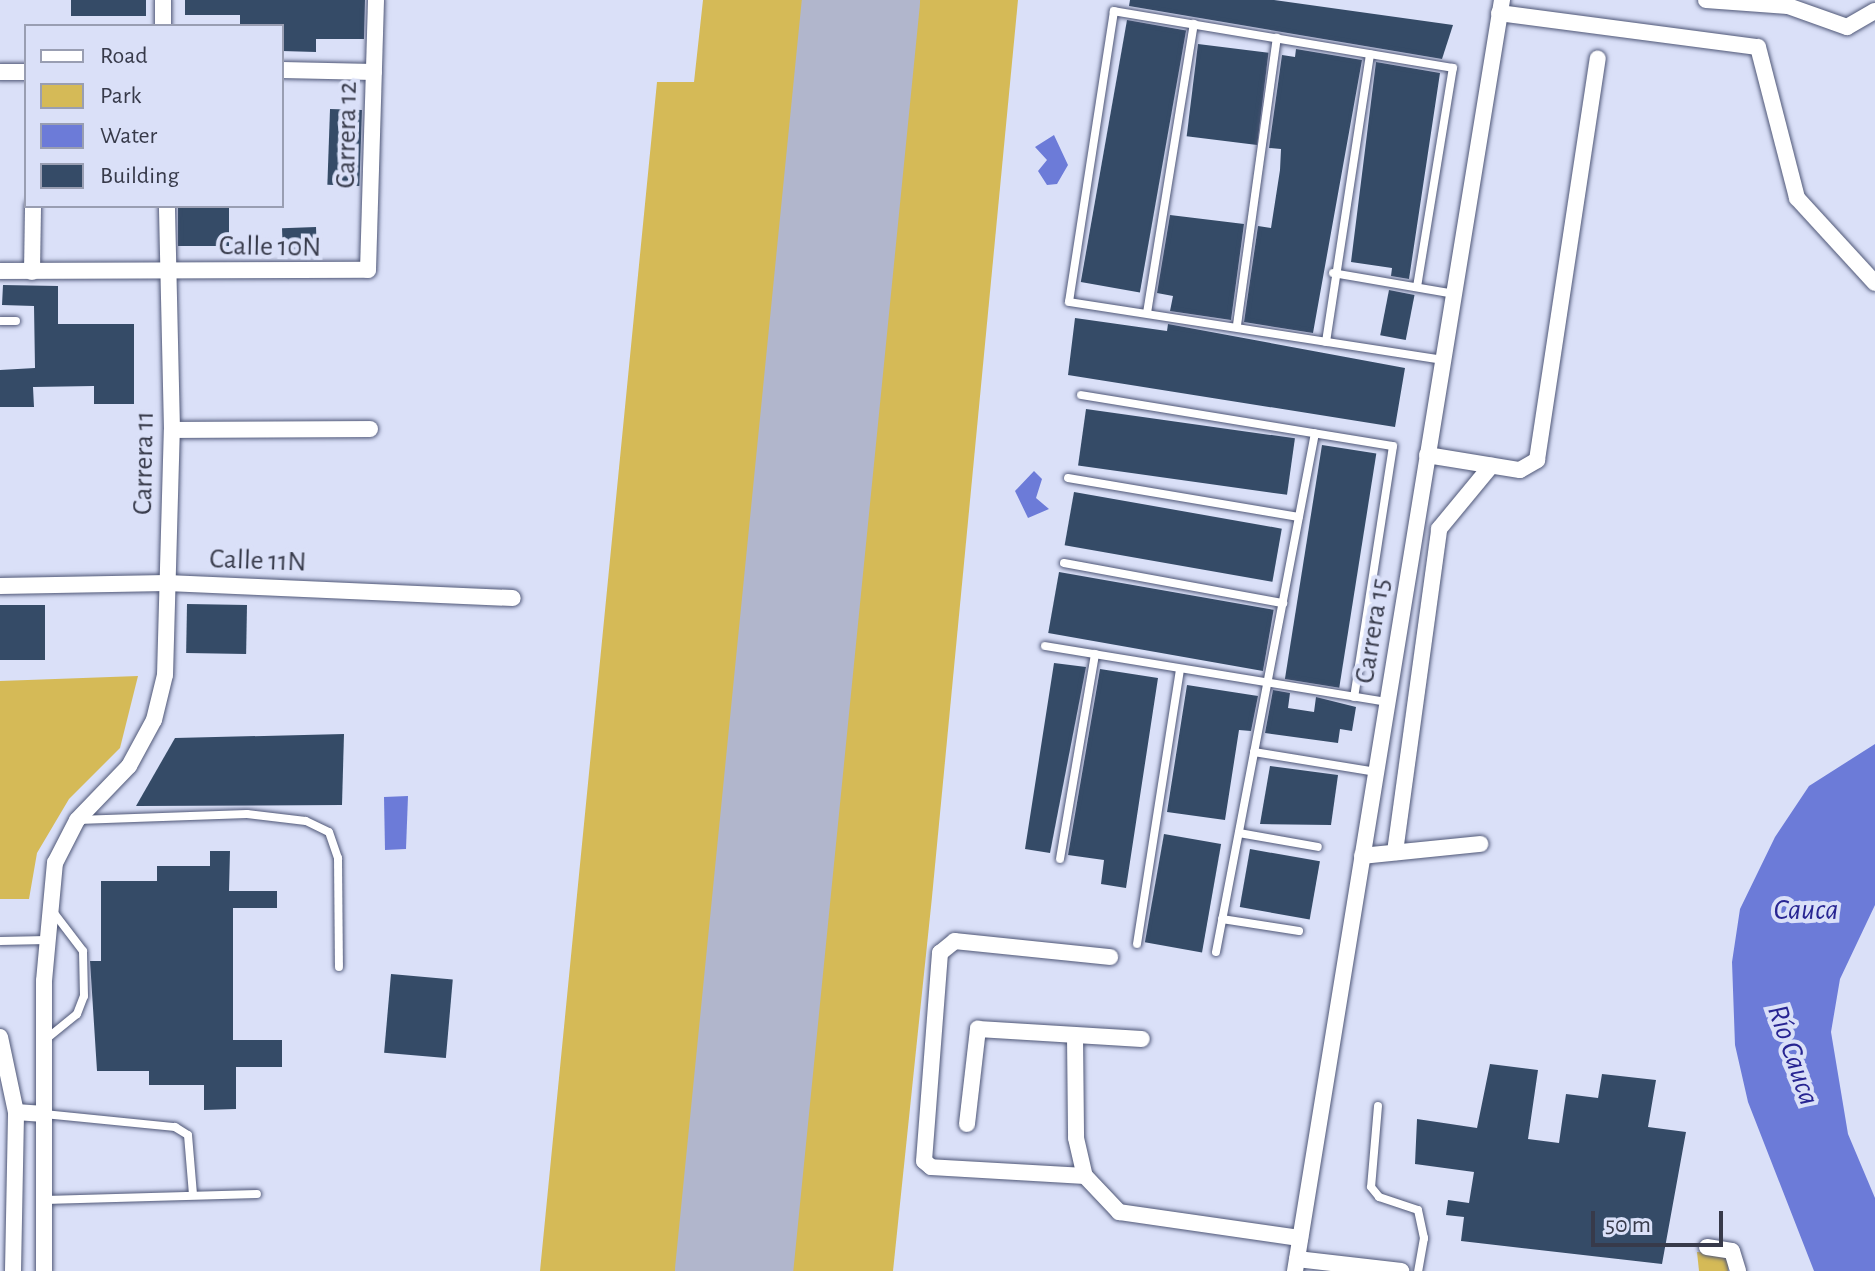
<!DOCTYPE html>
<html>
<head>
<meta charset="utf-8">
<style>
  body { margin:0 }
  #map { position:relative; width:1875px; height:1271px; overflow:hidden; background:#dae0f8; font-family:"Alegreya Sans",sans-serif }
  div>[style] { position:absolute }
  .green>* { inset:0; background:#d5ba57 }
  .water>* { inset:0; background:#6c7bd8 }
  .runway>* { height:118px; margin:-59px; padding:0 59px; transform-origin:59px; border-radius:59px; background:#b1b6cc }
  .building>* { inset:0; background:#354b67; transform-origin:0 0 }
  .roads { filter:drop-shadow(0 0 2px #4f5777) drop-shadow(0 0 2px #4f5777) }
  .lane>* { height:8px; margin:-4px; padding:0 4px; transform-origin:4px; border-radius:4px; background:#fff }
  .street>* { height:16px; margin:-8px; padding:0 8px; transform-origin:8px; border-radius:8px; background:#fff }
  span { translate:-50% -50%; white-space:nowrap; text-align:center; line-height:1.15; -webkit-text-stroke:8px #dae0f8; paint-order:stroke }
  .street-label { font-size:28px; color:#373a4a }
  .water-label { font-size:30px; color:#282592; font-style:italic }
  .legend { position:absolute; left:24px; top:24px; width:260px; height:184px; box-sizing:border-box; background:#dae0f8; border:2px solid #999eb2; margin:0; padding:10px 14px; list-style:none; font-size:24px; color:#373a4a }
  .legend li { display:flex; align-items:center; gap:16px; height:40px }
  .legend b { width:40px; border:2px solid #999eb2 }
  .scale { position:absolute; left:1591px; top:1211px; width:132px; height:36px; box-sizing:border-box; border:4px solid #373a4a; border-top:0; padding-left:10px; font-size:24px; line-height:28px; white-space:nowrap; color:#373a4a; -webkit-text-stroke:6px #dae0f8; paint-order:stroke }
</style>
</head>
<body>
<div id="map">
  <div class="green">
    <i style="clip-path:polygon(703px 0,805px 0,684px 1271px,540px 1271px,657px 82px,694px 82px)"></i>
    <i style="clip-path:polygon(904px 0,1018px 0,932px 897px,893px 1271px,777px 1271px)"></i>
    <i style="clip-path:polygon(138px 676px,120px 748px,69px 799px,37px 853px,29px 899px,0 899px,0 681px)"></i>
    <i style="clip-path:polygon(1697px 1252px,1728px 1254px,1728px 1271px,1699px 1271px)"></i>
  </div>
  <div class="water">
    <i style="clip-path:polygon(1054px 135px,1068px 165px,1057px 184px,1047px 185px,1038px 171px,1047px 160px,1035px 147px)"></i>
    <i style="clip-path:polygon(1034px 471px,1042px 479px,1036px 498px,1049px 509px,1028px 518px,1015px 491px)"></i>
    <i style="clip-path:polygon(1875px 744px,1875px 905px,1840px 979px,1831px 1032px,1848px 1134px,1875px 1198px,1875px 1271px,1814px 1271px,1748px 1102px,1735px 1045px,1732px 962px,1740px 909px,1775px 837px,1809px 786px)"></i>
    <i style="clip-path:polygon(408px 796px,406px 849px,385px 850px,384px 797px)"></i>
  </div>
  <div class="runway">
    <i style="left:734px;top:1271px;width:1277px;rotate:-84.29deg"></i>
  </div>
  <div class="building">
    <i style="left:71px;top:0;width:75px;height:16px"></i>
    <i style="clip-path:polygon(185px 0,365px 0,364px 39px,316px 39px,316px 52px,282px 51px,282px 26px,240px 26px,240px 15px,185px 15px)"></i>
    <i style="clip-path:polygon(1130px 0,1274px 0,1453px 25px,1442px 59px,1129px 6px)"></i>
    <i style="left:1127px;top:20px;width:60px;height:266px;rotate:10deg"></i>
    <i style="left:1198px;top:44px;width:71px;height:93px;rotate:7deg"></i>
    <i style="clip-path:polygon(1296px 49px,1362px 60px,1313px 333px,1244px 322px,1258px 226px,1271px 228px,1280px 170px,1281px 149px,1269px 148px,1282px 55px,1295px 57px)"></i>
    <i style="clip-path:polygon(1376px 62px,1440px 73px,1409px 279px,1391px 276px,1392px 268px,1351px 262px)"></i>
    <i style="left:362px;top:110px;width:76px;height:32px;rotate:92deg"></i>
    <i style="left:178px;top:206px;width:51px;height:40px"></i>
    <i style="clip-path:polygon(1170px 215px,1244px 224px,1231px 320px,1170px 311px,1173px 296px,1157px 293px)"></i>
    <i style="left:316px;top:227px;width:25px;height:34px;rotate:88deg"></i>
    <i style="clip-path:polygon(3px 285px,58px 286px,58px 324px,134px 324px,134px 404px,94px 404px,94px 386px,33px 387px,34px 407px,0 407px,0 370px,35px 368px,34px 306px,2px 305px)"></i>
    <i style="left:1389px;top:290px;width:26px;height:46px;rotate:11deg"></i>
    <i style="clip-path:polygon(1075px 318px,1167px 331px,1168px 324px,1405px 368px,1395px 427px,1068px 375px)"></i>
    <i style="left:1086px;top:409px;width:211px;height:57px;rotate:8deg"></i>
    <i style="left:1322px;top:445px;width:55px;height:237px;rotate:9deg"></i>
    <i style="left:1074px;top:492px;width:211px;height:54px;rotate:10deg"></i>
    <i style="left:1059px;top:572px;width:218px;height:62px;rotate:10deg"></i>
    <i style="left:187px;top:604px;width:60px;height:49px;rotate:1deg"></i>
    <i style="left:0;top:605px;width:45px;height:55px"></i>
    <i style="clip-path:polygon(1054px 663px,1086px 667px,1050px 853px,1025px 849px)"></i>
    <i style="clip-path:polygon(1100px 669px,1158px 678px,1126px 888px,1101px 884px,1104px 860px,1068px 855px)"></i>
    <i style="clip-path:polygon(1187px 685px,1258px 696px,1251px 731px,1239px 730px,1225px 820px,1167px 812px)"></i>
    <i style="clip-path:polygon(1273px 690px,1290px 693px,1288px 708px,1314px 712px,1316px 697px,1356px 707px,1352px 731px,1340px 729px,1338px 743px,1265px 733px)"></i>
    <i style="clip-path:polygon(344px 734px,342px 805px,136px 806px,175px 738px)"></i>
    <i style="clip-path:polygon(1270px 766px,1338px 775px,1331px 825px,1260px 824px)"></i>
    <i style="left:1164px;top:834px;width:58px;height:110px;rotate:10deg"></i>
    <i style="left:1250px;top:849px;width:71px;height:59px;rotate:10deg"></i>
    <i style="clip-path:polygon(210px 851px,230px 851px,229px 891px,277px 891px,277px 908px,233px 908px,233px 1040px,282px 1040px,282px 1067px,236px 1067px,236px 1109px,204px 1110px,204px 1085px,149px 1085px,149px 1071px,97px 1071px,90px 961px,101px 961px,101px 881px,157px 881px,157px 866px,210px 866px)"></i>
    <i style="left:391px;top:974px;width:62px;height:79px;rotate:5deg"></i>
    <i style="clip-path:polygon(1490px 1064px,1538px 1070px,1528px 1139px,1559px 1143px,1566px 1094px,1598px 1098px,1602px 1074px,1656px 1080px,1648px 1127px,1686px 1132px,1662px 1264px,1461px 1241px,1464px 1217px,1446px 1215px,1448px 1200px,1469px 1203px,1474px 1172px,1415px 1164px,1417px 1119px,1477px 1128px)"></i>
  </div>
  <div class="roads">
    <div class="lane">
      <i style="left:1333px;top:273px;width:124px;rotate:9.8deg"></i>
      <i style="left:1417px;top:287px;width:222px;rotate:-80.7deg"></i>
      <i style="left:1453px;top:68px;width:344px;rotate:-170.5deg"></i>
      <i style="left:1114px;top:11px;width:294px;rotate:98.8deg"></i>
      <i style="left:1069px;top:302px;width:378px;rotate:8.8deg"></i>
      <i style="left:1147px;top:313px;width:293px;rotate:-80.8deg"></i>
      <i style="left:0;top:321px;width:16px"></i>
      <i style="left:1237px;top:325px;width:290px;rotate:-82.1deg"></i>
      <i style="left:1326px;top:342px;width:291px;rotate:-81.3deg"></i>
      <i style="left:1081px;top:395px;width:316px;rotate:9.3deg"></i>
      <i style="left:1393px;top:446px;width:254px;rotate:98.8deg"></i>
      <i style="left:1068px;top:478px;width:234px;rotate:9.6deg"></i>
      <i style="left:1064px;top:563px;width:223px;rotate:10.4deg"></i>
      <i style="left:1045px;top:646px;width:348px;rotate:9.3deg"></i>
      <i style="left:1254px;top:752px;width:124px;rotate:9.3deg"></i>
      <i style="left:78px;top:820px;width:169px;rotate:-2deg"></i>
      <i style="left:247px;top:814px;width:59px;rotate:6.8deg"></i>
      <i style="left:306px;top:821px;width:25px;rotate:26deg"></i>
      <i style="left:329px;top:832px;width:28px;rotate:71deg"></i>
      <i style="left:338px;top:858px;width:109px;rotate:89.5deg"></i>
      <i style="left:1239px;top:833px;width:80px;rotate:10deg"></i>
      <i style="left:1060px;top:859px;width:208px;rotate:-80.3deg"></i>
      <i style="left:1222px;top:919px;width:78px;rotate:8.9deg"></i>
      <i style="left:0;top:941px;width:47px;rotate:-1.2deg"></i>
      <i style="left:1137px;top:944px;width:278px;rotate:-81.1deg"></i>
      <i style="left:1216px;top:952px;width:528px;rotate:-79.2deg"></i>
      <i style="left:45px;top:1040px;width:41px;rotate:-39.1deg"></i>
      <i style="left:77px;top:1014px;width:19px;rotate:-69deg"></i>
      <i style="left:84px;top:996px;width:45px;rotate:-91.3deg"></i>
      <i style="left:83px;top:951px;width:53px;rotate:-127.3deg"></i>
      <i style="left:1378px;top:1106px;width:81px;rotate:94.9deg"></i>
      <i style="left:1371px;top:1187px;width:13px;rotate:51deg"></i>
      <i style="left:1379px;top:1197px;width:41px;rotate:18.4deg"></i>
      <i style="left:1418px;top:1210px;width:29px;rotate:78deg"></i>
      <i style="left:1424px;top:1238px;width:34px;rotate:100deg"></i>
      <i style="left:44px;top:1114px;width:132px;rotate:5.7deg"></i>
      <i style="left:175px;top:1127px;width:15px;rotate:32deg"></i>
      <i style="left:188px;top:1135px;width:59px;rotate:85.2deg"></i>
      <i style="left:45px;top:1200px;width:212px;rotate:-1.6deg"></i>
    </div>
    <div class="street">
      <i style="left:163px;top:0;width:26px;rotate:90deg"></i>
      <i style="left:1706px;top:0;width:82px;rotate:4.2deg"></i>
      <i style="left:1788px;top:6px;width:63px;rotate:19.6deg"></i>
      <i style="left:1847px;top:27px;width:32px;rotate:-30deg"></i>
      <i style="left:1499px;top:13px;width:261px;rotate:7.5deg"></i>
      <i style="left:1758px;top:47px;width:156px;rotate:75.5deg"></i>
      <i style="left:1797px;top:198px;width:115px;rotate:47.5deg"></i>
      <i style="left:282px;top:70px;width:92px;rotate:1.2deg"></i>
      <i style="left:0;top:72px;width:26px"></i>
      <i style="left:0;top:271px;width:368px;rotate:-0.2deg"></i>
      <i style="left:368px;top:270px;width:270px;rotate:-88.3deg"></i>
      <i style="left:32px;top:272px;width:66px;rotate:-89.1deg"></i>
      <i style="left:172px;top:430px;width:198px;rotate:-0.3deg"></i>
      <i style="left:1427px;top:455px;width:94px;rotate:9.2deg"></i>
      <i style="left:1520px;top:470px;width:20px;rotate:-30deg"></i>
      <i style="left:1537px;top:460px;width:406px;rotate:-81.4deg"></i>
      <i style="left:0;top:586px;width:167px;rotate:-1deg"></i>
      <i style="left:167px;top:583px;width:346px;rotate:2.5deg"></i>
      <i style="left:1395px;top:852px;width:326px;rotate:-82.2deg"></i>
      <i style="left:1439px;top:529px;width:82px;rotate:-50.5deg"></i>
      <i style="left:1362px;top:856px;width:119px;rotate:-5.8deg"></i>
      <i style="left:1075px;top:1036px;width:102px;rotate:89.4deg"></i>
      <i style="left:1076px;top:1138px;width:39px;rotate:77deg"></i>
      <i style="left:1085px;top:1176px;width:50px;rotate:46.6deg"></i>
      <i style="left:1119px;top:1212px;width:183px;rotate:8.2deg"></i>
      <i style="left:0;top:1037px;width:77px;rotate:78deg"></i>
      <i style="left:967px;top:1124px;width:96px;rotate:-83.4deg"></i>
      <i style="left:978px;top:1029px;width:164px;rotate:3.5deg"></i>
      <i style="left:1085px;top:1176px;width:154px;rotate:-176.7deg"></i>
      <i style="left:931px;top:1167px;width:9px;rotate:-139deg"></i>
      <i style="left:924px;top:1161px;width:209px;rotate:-85.6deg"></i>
      <i style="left:940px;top:953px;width:19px;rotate:-39deg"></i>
      <i style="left:955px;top:941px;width:156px;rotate:5.9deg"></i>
      <i style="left:1707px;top:1247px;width:25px;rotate:9deg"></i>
      <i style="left:1732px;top:1251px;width:21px;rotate:73deg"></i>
      <i style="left:1297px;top:1259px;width:105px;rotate:6.6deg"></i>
      <i style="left:13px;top:1271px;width:159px;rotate:-88.9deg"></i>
      <i style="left:16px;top:1112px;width:28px;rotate:4deg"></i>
      <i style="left:44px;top:1271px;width:290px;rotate:-90deg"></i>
      <i style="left:44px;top:981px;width:119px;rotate:-84.7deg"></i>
      <i style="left:55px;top:863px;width:48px;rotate:-62.9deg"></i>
      <i style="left:77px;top:820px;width:75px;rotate:-46.1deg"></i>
      <i style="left:129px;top:766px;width:52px;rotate:-61.5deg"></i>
      <i style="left:154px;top:720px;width:46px;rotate:-76.3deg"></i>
      <i style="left:165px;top:675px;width:245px;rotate:-88.4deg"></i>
      <i style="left:172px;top:430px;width:224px;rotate:-91.3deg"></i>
      <i style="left:1295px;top:1271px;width:1288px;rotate:-80.75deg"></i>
    </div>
  </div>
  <div class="street-label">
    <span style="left:347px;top:135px;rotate:-89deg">Carrera 12</span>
    <span style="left:270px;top:247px;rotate:1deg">Calle 10N</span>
    <span style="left:144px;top:463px;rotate:-89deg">Carrera 11</span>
    <span style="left:258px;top:561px;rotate:2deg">Calle 11N</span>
    <span style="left:1373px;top:631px;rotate:-81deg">Carrera 15</span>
  </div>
  <div class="water-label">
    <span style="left:1806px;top:910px">Cauca</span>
    <span style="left:1793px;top:1055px;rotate:71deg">Río Cauca</span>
  </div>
  <ul class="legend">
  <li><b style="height:10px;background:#fff"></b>Road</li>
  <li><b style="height:22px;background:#d5ba57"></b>Park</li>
  <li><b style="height:22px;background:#6c7bd8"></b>Water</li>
  <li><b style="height:22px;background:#354b67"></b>Building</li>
  </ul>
  <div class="scale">50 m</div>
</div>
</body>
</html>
